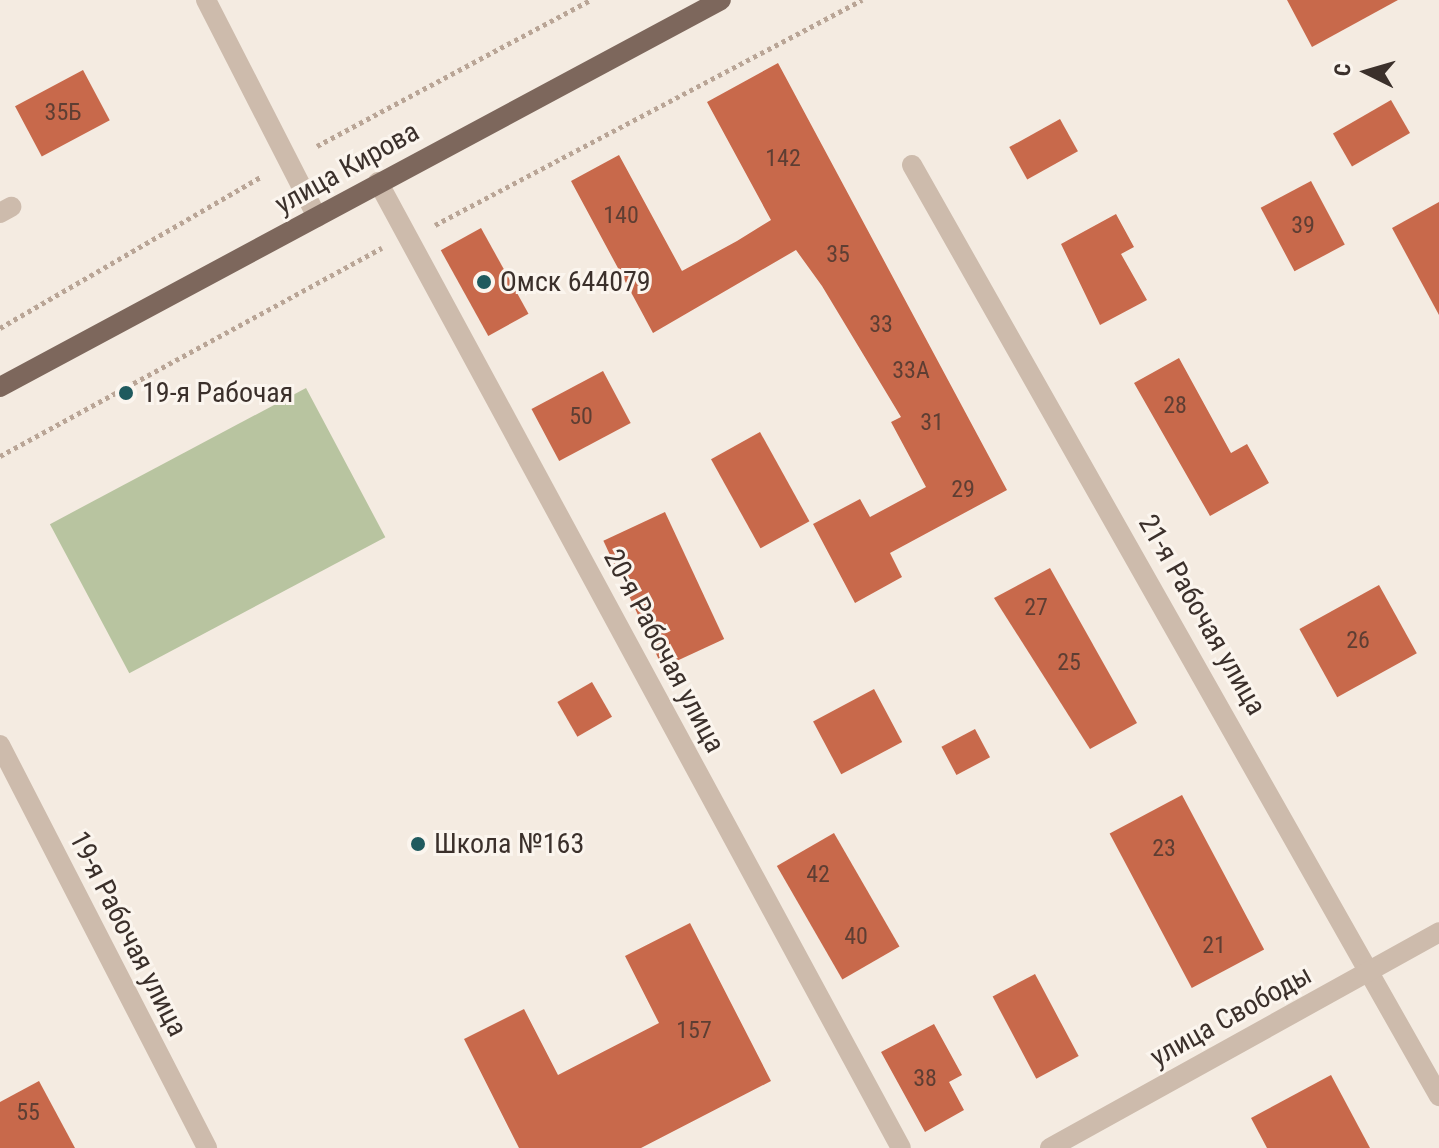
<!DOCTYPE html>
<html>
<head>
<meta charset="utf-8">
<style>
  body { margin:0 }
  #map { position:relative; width:1439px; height:1148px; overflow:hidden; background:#f4ebe1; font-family:"Roboto Condensed",sans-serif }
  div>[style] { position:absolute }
  .green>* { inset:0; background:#b8c4a0; transform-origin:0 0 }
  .building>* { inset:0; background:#c8694b; transform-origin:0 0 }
  .path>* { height:5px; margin-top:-2.5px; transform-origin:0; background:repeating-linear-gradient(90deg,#b9a596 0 4px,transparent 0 8px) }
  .minor>* { height:20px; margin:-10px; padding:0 10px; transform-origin:10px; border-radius:10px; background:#cdbbac }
  .major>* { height:20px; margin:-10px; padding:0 10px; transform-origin:10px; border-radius:10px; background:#7d675c }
  .dots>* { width:22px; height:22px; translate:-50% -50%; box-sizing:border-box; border:4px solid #fbf5ee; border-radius:50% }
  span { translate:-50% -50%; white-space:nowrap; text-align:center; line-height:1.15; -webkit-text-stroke:6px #fbf5ee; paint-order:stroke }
  .number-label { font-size:24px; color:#5e3e33 }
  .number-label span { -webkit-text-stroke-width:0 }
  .street-label { font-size:28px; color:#3b302b }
  .poi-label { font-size:28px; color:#3b302b }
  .left { translate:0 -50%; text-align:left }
  .north { position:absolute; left:1327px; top:32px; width:80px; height:80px; -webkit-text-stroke:6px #fbf5ee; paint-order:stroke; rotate:275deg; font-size:22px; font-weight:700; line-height:32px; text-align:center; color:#3b302b }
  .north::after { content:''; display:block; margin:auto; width:28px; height:36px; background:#3b302b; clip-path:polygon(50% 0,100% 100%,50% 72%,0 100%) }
</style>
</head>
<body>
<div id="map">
  <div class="green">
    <i style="left:306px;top:388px;width:169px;height:290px;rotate:62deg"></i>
  </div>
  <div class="building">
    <i style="clip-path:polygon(1287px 0,1398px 0,1312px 47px)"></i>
    <i style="clip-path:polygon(778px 63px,1007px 490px,890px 553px,902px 577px,855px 603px,813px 524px,860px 499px,870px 517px,926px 487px,891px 422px,901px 417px,822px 286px,796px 250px,653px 333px,571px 181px,619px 155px,682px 271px,737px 241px,771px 220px,707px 102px)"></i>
    <i style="left:83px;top:70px;width:57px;height:77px;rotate:62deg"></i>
    <i style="left:1391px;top:100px;width:38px;height:67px;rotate:60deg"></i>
    <i style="left:1060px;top:119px;width:37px;height:58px;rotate:61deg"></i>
    <i style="left:1311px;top:181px;width:72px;height:57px;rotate:62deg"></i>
    <i style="clip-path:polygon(1439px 202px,1439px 315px,1392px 228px)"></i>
    <i style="clip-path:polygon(1116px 214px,1134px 247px,1121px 254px,1147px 300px,1100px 325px,1061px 244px)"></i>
    <i style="left:481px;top:228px;width:98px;height:46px;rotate:61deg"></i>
    <i style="clip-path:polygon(1179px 358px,1231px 453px,1247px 444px,1269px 483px,1210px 516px,1134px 383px)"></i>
    <i style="left:603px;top:371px;width:59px;height:81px;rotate:62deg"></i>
    <i style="left:760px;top:432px;width:102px;height:56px;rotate:61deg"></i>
    <i style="left:665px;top:512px;width:140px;height:68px;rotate:65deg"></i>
    <i style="clip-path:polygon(1050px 568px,1137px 723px,1090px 749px,994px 598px)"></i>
    <i style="left:1379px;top:585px;width:78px;height:91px;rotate:61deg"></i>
    <i style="left:592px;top:682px;width:40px;height:40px;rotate:60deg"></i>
    <i style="left:874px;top:689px;width:60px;height:69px;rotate:62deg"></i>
    <i style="left:975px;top:729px;width:32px;height:38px;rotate:62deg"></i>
    <i style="left:1182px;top:795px;width:175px;height:82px;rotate:62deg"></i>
    <i style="left:834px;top:833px;width:131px;height:66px;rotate:60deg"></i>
    <i style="clip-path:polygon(690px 923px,771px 1081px,641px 1148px,519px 1148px,464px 1039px,524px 1009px,558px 1075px,659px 1023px,625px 956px)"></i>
    <i style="left:1035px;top:974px;width:93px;height:48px;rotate:62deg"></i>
    <i style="clip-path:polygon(934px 1024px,962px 1075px,949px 1082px,964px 1110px,925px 1132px,881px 1052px)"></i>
    <i style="clip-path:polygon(1331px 1075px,1370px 1148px,1267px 1148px,1251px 1118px)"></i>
    <i style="clip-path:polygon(39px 1081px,75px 1148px,0 1148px,0 1102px)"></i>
  </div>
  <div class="path">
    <i style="left:317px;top:146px;width:310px;rotate:-28.1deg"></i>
    <i style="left:435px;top:225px;width:483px;rotate:-27.8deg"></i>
    <i style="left:0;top:328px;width:303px;rotate:-30.1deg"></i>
    <i style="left:0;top:456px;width:435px;rotate:-28.6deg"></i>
  </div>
  <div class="minor">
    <i style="left:206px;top:0;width:244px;rotate:62.9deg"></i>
    <i style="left:912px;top:165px;width:1070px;rotate:60.49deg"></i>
    <i style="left:378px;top:182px;width:1098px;rotate:61.57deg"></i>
    <i style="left:0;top:213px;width:13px;rotate:-29deg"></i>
    <i style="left:0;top:745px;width:453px;rotate:62.8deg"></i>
    <i style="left:1050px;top:1148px;width:445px;rotate:-29deg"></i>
  </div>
  <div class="major">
    <i style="left:0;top:387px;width:818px;rotate:-28.22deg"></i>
  </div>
  <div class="dots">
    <i style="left:484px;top:282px;background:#1f5a5e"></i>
    <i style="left:126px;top:393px;background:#1f5a5e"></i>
    <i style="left:418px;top:844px;background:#1f5a5e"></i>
  </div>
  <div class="number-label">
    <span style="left:63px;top:113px">35Б</span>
    <span style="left:783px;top:159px">142</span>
    <span style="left:621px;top:216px">140</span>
    <span style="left:1303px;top:226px">39</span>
    <span style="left:838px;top:255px">35</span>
    <span style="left:881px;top:325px">33</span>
    <span style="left:911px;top:371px">33А</span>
    <span style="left:1175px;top:406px">28</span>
    <span style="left:581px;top:417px">50</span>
    <span style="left:932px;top:423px">31</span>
    <span style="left:963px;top:490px">29</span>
    <span style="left:1036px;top:608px">27</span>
    <span style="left:1358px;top:641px">26</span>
    <span style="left:1069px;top:663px">25</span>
    <span style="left:1164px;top:849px">23</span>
    <span style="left:818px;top:875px">42</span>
    <span style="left:856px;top:937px">40</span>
    <span style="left:1214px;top:946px">21</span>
    <span style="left:694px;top:1031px">157</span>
    <span style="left:925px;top:1079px">38</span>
    <span style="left:28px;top:1113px">55</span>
  </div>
  <div class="street-label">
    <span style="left:347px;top:168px;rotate:-29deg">улица Кирова</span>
    <span style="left:1202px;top:615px;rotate:60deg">21-я Рабочая улица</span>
    <span style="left:664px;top:651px;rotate:62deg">20-я Рабочая улица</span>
    <span style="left:128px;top:934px;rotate:63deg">19-я Рабочая улица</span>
    <span style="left:1231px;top:1016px;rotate:-29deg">улица Свободы</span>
  </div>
  <div class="poi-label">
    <span class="left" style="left:500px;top:282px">Омск 644079</span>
    <span class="left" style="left:142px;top:393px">19-я Рабочая</span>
    <span class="left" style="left:434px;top:844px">Школа №163</span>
  </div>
  <div class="north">С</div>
</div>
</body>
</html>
